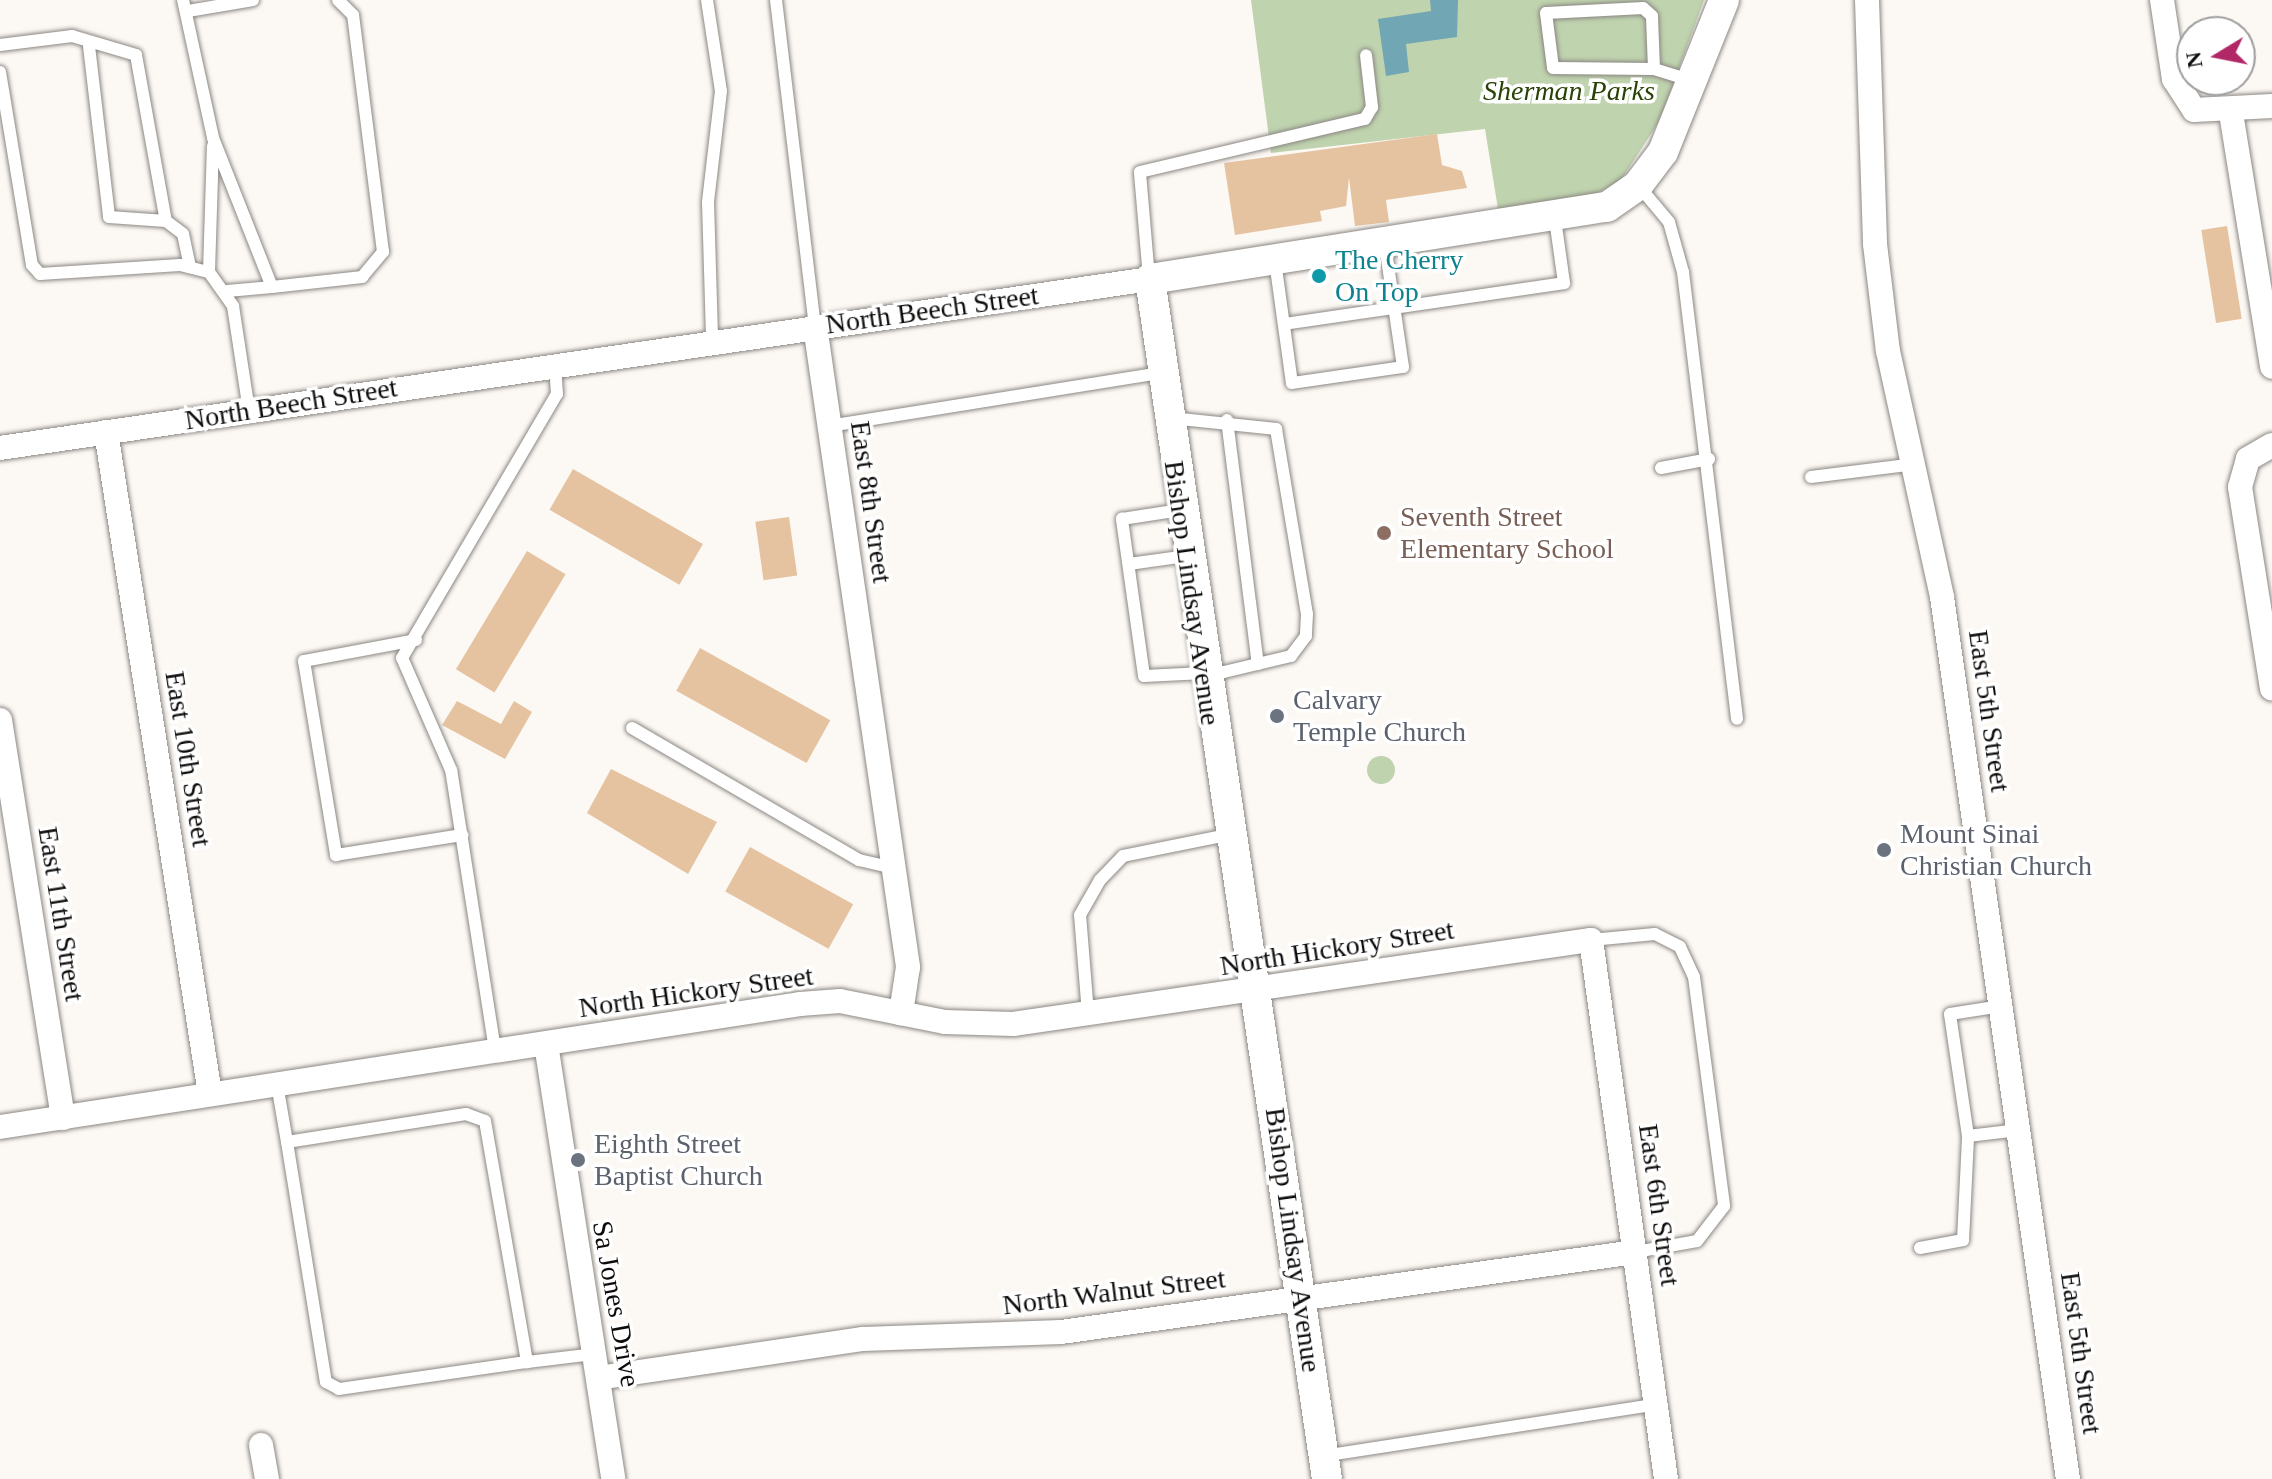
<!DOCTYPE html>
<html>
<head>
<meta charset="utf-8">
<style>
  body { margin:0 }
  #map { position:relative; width:2272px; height:1479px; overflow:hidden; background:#fcf8f3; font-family:Georgia,serif }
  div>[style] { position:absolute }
  .green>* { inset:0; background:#bfd3ae }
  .round { border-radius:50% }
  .water>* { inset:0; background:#71a6b4 }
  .building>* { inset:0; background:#e5c3a1; transform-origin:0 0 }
  .roads { filter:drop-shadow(0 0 2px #8b8783) drop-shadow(0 0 2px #8b8783) }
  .service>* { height:12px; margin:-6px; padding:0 6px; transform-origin:6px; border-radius:6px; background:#fff }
  .minor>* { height:24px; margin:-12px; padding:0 12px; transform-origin:12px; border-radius:12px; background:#fff }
  .tertiary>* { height:30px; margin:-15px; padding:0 15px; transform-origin:15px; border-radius:15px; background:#fff }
  .dots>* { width:22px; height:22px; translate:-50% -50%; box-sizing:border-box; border:4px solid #fff; border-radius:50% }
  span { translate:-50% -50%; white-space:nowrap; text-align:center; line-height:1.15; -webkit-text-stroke:7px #fff; paint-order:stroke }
  .park-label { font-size:28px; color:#294205; font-style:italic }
  .culture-label { font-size:28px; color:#0d838f }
  .left { translate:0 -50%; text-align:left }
  .street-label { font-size:28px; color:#0e0c0b }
  .education-label { font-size:28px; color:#785e54 }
  .worship-label { font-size:28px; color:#5b616d }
  .north { position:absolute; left:2176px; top:16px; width:80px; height:80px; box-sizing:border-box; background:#fff; border:2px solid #9f9e9d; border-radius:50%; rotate:260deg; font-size:22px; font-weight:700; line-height:32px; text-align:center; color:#0e0c0b }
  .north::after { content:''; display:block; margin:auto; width:28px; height:36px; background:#b22866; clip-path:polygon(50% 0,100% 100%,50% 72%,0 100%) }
</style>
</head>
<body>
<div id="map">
  <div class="green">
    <i style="clip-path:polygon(1251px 0,1704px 0,1660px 120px,1621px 180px,1585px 200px,1498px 209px,1485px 129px,1271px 153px)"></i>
    <i class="round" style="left:1367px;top:756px;width:28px;height:28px"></i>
  </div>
  <div class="water">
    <i style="clip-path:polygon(1430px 0,1458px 0,1457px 37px,1406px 44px,1409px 72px,1386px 76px,1378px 19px,1431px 11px)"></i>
  </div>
  <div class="building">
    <i style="clip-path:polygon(1437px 134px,1442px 165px,1462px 171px,1467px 188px,1386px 200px,1389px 222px,1355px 226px,1349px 178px,1346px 206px,1320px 211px,1322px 221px,1235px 235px,1224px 163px)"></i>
    <i style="left:2227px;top:226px;width:94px;height:26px;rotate:81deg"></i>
    <i style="left:573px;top:469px;width:150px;height:47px;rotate:30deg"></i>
    <i style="left:789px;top:517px;width:59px;height:34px;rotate:82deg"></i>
    <i style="left:527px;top:551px;width:45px;height:138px;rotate:31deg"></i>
    <i style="left:700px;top:648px;width:149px;height:49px;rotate:29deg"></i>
    <i style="clip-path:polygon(457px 701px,501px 724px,514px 701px,532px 712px,505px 759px,442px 725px)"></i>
    <i style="clip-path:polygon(611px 769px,717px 822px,688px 874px,587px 813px)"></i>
    <i style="left:750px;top:847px;width:118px;height:51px;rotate:29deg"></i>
  </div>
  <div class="roads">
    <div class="service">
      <i style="left:183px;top:0;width:141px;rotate:77.7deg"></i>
      <i style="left:213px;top:138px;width:160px;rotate:68.4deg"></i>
      <i style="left:272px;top:287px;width:45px;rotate:174.9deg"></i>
      <i style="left:707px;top:0;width:92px;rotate:81.3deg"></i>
      <i style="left:721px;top:91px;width:112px;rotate:96.7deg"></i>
      <i style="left:708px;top:202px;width:138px;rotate:88.3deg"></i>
      <i style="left:776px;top:0;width:328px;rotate:83.2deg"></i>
      <i style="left:188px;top:11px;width:66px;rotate:-9.6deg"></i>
      <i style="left:0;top:45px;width:73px;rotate:-7.1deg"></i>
      <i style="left:72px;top:36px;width:67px;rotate:16.5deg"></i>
      <i style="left:136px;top:55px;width:169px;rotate:79.8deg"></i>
      <i style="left:166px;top:221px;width:21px;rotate:37deg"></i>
      <i style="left:183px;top:234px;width:34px;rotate:78deg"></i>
      <i style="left:89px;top:46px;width:172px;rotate:83.3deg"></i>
      <i style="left:109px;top:217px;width:57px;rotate:4deg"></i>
      <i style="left:1654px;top:69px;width:53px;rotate:-92.2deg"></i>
      <i style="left:1652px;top:16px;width:12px;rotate:-138deg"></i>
      <i style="left:1643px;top:8px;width:97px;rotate:177deg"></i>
      <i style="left:1546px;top:13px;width:55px;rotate:82.7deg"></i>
      <i style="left:1553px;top:68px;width:101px;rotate:0.6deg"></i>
      <i style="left:1654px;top:69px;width:39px;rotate:17deg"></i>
      <i style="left:0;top:72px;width:196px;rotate:80.6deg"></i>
      <i style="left:32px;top:265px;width:12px;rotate:48deg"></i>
      <i style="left:40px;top:274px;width:140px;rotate:-3.7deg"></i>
      <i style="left:180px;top:265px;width:30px;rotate:14deg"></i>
      <i style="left:209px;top:272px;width:42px;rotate:54.8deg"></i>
      <i style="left:233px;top:306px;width:105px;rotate:81.3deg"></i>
      <i style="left:1638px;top:185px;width:48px;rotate:50deg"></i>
      <i style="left:1669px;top:222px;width:52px;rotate:74.4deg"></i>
      <i style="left:1683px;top:272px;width:450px;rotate:83.1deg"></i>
      <i style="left:1275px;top:261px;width:123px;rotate:82.1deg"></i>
      <i style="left:1292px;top:383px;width:112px;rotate:-8.2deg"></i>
      <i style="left:1403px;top:367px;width:123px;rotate:-98.4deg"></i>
      <i style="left:209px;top:272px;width:126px;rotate:-88.2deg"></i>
      <i style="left:1149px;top:278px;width:106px;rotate:-94.9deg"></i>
      <i style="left:1140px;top:172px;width:231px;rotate:-13.3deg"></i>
      <i style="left:1365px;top:119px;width:14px;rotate:-60deg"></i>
      <i style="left:1372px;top:107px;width:52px;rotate:-96.6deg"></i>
      <i style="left:272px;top:287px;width:91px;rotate:-6.3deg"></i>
      <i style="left:362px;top:277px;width:33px;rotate:-50deg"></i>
      <i style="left:383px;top:252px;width:239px;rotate:-97.2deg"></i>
      <i style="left:353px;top:15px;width:21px;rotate:-135deg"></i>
      <i style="left:1284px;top:324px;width:283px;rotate:-8.3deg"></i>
      <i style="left:1564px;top:283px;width:65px;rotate:-98deg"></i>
      <i style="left:1171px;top:418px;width:106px;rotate:6deg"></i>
      <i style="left:1276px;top:429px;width:188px;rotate:80.5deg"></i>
      <i style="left:1307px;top:614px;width:22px;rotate:93deg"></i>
      <i style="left:1306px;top:636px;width:25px;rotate:127deg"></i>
      <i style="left:1291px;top:656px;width:69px;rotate:166.6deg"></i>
      <i style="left:1224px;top:672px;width:80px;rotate:177.1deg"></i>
      <i style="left:1144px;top:676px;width:159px;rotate:-98deg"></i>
      <i style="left:1122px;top:519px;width:59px;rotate:-8.8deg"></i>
      <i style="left:1227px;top:420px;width:246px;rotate:82.8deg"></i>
      <i style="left:829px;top:426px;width:336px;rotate:-9.1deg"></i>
      <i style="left:1661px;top:468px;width:49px;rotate:-10.6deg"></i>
      <i style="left:1811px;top:477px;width:105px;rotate:-7.1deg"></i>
      <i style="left:1129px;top:564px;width:59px;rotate:-7.9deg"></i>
      <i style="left:416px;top:640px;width:114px;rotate:169.4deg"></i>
      <i style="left:304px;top:661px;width:197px;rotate:80.6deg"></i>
      <i style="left:336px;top:855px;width:128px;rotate:-9deg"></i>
      <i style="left:632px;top:728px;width:263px;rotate:30.2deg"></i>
      <i style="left:859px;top:860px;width:36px;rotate:13deg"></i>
      <i style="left:1591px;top:940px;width:64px;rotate:-5.4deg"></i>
      <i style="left:1655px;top:934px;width:28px;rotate:27deg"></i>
      <i style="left:1680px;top:947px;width:33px;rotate:65deg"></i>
      <i style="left:1694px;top:977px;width:231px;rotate:82.5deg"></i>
      <i style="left:1724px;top:1206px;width:44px;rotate:127.6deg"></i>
      <i style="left:1697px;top:1241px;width:63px;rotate:169.9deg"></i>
      <i style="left:1088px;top:1014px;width:99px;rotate:-94.6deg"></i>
      <i style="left:1080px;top:915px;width:40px;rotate:-60.3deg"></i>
      <i style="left:1100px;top:880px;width:33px;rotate:-46deg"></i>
      <i style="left:1123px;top:856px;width:106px;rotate:-11.4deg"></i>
      <i style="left:495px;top:1050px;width:283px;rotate:-98.9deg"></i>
      <i style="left:451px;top:770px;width:122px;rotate:-113.6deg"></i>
      <i style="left:402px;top:658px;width:306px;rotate:-59.6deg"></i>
      <i style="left:557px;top:394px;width:29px;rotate:-94deg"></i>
      <i style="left:277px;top:1084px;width:59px;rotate:80.2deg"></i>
      <i style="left:287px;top:1142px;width:181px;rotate:-8.9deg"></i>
      <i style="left:466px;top:1114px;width:20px;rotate:20deg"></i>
      <i style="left:485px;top:1121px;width:245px;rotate:80.1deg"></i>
      <i style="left:527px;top:1362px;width:67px;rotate:-6.8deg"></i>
      <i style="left:1968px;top:1136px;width:123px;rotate:-98.4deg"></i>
      <i style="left:1950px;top:1014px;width:52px;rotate:-8.9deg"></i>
      <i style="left:287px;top:1142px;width:243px;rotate:80.8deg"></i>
      <i style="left:326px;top:1382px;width:15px;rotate:28deg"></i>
      <i style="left:339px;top:1389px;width:190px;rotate:-8.2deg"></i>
      <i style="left:1920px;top:1248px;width:44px;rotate:-10.5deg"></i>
      <i style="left:1963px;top:1240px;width:104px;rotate:-87.2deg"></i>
      <i style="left:1968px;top:1136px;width:51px;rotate:-6.7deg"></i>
      <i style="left:1323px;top:1456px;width:338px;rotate:-8.8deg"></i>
    </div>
    <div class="minor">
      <i style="left:1867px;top:0;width:244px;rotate:88.1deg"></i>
      <i style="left:1875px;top:244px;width:108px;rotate:83.1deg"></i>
      <i style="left:1888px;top:351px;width:252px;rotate:77.6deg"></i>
      <i style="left:1942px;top:597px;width:891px;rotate:81.87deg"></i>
      <i style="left:2162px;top:0;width:80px;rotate:81.4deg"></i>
      <i style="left:2174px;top:79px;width:37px;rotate:57deg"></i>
      <i style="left:2194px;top:110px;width:78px;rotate:-2.9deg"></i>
      <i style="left:2231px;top:113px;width:257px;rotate:80.8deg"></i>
      <i style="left:815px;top:326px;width:648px;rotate:81.74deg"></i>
      <i style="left:908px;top:967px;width:47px;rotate:98.7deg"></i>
      <i style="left:106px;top:432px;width:670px;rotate:81.07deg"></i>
      <i style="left:2272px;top:445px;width:28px;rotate:150deg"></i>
      <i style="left:2248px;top:459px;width:29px;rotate:106deg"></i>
      <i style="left:2240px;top:487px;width:204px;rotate:81deg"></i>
      <i style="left:0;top:448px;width:1162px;rotate:-8.36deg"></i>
      <i style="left:0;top:720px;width:403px;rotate:81deg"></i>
      <i style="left:546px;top:1044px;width:440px;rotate:81.2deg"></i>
      <i style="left:0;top:1127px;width:809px;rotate:-8.74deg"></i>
      <i style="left:800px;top:1004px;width:40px;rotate:-4.3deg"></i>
      <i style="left:840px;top:1001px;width:107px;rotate:11.3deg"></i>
      <i style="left:945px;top:1022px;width:68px;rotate:1.7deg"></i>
      <i style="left:1013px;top:1024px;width:584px;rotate:-8.27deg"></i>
      <i style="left:1591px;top:940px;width:544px;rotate:82.08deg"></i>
      <i style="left:598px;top:1378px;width:268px;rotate:-8.4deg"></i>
      <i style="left:863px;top:1339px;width:198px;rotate:-2deg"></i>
      <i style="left:1061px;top:1332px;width:580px;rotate:-7.93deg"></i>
      <i style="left:261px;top:1445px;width:35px;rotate:80deg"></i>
    </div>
    <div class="tertiary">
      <i style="left:1327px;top:1479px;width:1213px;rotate:-98.39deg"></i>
      <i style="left:1150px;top:279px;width:463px;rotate:-9deg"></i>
      <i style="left:1607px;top:207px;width:38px;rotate:-35deg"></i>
      <i style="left:1638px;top:185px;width:41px;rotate:-52.9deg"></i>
      <i style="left:1663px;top:152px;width:164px;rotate:-68.1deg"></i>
    </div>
  </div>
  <div class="dots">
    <i style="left:1319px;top:276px;background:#0f9aa8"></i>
    <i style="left:1384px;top:533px;background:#8d6e63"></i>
    <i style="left:1277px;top:716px;background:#6b7280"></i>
    <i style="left:1884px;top:850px;background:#6b7280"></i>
    <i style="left:578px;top:1160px;background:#6b7280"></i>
  </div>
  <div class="park-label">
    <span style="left:1569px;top:91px">Sherman Parks</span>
  </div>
  <div class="culture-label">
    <span class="left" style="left:1335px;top:276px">The Cherry<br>On Top</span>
  </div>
  <div class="street-label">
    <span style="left:932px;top:310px;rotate:-8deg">North Beech Street</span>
    <span style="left:291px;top:404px;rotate:-9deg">North Beech Street</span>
    <span style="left:871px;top:502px;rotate:82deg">East 8th Street</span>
    <span style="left:1192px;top:593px;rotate:82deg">Bishop Lindsay Avenue</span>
    <span style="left:1989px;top:711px;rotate:82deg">East 5th Street</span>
    <span style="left:188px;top:759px;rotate:81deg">East 10th Street</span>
    <span style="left:61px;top:914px;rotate:81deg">East 11th Street</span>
    <span style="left:1337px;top:948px;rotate:-9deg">North Hickory Street</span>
    <span style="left:696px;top:992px;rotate:-8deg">North Hickory Street</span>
    <span style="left:1659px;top:1205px;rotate:82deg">East 6th Street</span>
    <span style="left:1293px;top:1240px;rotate:82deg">Bishop Lindsay Avenue</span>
    <span style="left:1114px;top:1292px;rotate:-7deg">North Walnut Street</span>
    <span style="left:616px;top:1304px;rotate:80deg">Sa Jones Drive</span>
    <span style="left:2081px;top:1353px;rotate:82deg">East 5th Street</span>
  </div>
  <div class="education-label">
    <span class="left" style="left:1400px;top:533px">Seventh Street<br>Elementary School</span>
  </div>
  <div class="worship-label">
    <span class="left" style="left:1293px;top:716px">Calvary<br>Temple Church</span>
    <span class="left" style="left:1900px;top:850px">Mount Sinai<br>Christian Church</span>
    <span class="left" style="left:594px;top:1160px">Eighth Street<br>Baptist Church</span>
  </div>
  <div class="north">N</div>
</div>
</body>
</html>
